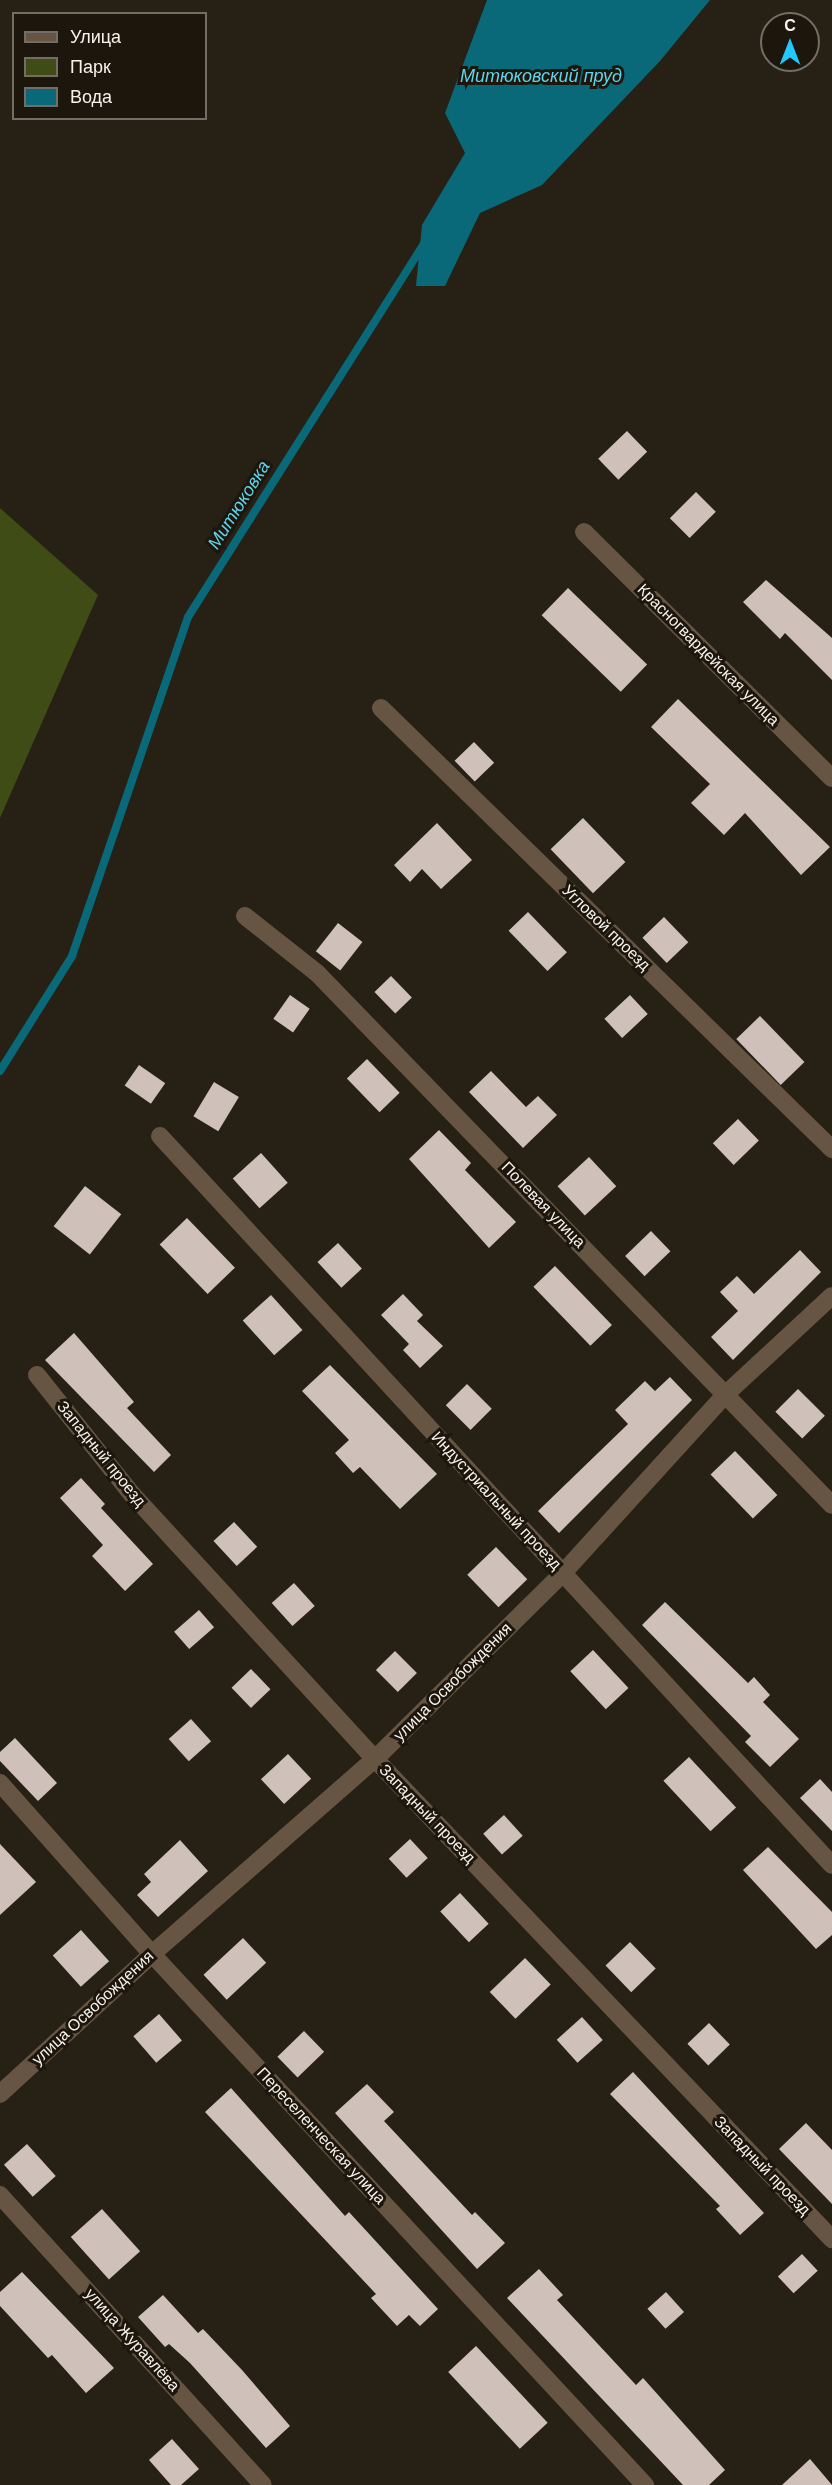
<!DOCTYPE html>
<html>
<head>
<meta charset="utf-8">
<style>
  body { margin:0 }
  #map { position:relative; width:832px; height:2485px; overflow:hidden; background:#262015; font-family:"DM Sans",sans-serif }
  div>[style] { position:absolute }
  .green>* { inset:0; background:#3f4c15 }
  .water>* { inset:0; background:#0a6978 }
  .stream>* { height:8px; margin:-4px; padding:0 4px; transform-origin:4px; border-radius:4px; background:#0a6978 }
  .building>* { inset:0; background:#d0c0ba; transform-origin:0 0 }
  .minor>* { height:18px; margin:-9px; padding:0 9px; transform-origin:9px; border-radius:9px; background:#675543 }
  span { translate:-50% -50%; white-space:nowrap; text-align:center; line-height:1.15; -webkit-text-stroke:6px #1c160c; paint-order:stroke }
  .street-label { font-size:16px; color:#f6f1ea }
  .water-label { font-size:18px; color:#5ed5ed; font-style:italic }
  .legend { position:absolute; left:12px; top:12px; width:195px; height:108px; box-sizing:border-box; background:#1c160c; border:2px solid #736e65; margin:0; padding:8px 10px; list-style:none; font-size:18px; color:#f6f1ea }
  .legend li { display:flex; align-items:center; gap:12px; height:30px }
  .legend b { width:30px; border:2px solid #736e65 }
  .north { position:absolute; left:760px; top:12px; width:60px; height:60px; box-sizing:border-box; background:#1c160c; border:2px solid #736e65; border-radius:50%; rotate:0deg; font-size:16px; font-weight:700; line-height:24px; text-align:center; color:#f6f1ea }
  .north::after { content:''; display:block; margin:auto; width:21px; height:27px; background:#23c9fe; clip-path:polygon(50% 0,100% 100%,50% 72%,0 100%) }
</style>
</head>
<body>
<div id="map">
  <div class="green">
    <i style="clip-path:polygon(0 508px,98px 595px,0 818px)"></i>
  </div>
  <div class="water">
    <i style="clip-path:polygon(487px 0,710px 0,660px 61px,542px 185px,480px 213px,445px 286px,416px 286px,422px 225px,465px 153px,445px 113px)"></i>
  </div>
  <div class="stream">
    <i style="left:0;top:1071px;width:136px;rotate:-57.9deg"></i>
    <i style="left:72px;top:956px;width:358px;rotate:-71.1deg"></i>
    <i style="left:188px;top:617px;width:441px;rotate:-57.7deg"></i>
  </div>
  <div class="building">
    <i style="left:627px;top:431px;width:29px;height:40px;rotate:46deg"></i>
    <i style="left:696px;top:492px;width:28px;height:37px;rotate:45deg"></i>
    <i style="clip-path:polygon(766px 580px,832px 638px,832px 680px,785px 633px,780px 639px,743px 602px)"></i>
    <i style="left:568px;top:588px;width:110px;height:38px;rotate:44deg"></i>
    <i style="clip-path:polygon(678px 699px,830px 847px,801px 875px,745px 813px,724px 835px,691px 803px,710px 784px,651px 727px)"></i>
    <i style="left:474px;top:742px;width:29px;height:27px;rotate:46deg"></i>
    <i style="left:583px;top:818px;width:61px;height:45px;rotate:46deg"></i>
    <i style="clip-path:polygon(437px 823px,472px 860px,441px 889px,422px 869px,410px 882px,394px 865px)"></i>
    <i style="left:528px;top:912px;width:56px;height:27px;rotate:46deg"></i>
    <i style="left:664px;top:917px;width:35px;height:30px;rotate:46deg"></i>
    <i style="left:338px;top:923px;width:31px;height:36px;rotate:38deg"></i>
    <i style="left:391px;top:976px;width:30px;height:23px;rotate:46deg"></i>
    <i style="left:290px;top:995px;width:24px;height:29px;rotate:35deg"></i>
    <i style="left:630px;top:995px;width:26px;height:35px;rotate:47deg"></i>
    <i style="left:760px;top:1016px;width:64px;height:33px;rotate:46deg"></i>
    <i style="left:367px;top:1059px;width:47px;height:28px;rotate:46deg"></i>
    <i style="left:139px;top:1065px;width:32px;height:25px;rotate:35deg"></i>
    <i style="clip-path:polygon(491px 1071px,526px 1107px,538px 1096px,557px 1115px,523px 1148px,469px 1092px)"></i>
    <i style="left:214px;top:1082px;width:29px;height:40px;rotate:31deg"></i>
    <i style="left:738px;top:1119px;width:30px;height:35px;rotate:46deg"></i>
    <i style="clip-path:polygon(439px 1130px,471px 1163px,465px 1170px,516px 1222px,489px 1248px,409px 1159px)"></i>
    <i style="left:261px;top:1153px;width:40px;height:38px;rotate:48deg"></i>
    <i style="left:589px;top:1157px;width:40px;height:43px;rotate:47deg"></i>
    <i style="left:85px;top:1186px;width:46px;height:51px;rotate:38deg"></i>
    <i style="left:187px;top:1218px;width:69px;height:38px;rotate:46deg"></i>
    <i style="left:651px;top:1231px;width:28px;height:36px;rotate:46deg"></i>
    <i style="left:338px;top:1243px;width:35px;height:28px;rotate:47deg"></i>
    <i style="clip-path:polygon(800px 1250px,821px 1272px,733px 1360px,711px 1337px,738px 1311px,720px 1292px,737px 1276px,754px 1294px)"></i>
    <i style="left:555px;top:1266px;width:82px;height:30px;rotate:46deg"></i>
    <i style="clip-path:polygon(403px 1294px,423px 1315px,417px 1321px,443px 1346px,420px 1368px,403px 1350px,409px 1344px,381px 1315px)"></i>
    <i style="left:271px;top:1295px;width:47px;height:38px;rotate:48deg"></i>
    <i style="clip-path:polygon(74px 1333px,134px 1402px,127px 1408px,171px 1455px,154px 1472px,45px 1360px)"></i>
    <i style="clip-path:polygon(330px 1365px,437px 1474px,400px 1509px,360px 1467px,353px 1473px,335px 1453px,349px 1440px,302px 1391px)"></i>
    <i style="clip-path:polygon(670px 1377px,692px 1400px,559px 1533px,538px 1511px,628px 1424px,615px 1410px,645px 1381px,655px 1391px)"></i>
    <i style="left:467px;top:1384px;width:35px;height:30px;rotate:45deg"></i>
    <i style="left:798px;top:1389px;width:38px;height:32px;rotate:45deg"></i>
    <i style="left:735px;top:1451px;width:61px;height:34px;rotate:46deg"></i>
    <i style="clip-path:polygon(81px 1478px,105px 1504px,101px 1508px,153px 1564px,125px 1591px,92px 1556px,103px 1545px,60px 1498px)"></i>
    <i style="left:234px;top:1522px;width:34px;height:28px;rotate:47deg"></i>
    <i style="left:496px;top:1547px;width:45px;height:40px;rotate:46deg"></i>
    <i style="left:294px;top:1583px;width:31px;height:30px;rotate:48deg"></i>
    <i style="clip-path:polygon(665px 1602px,748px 1683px,754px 1677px,770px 1695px,763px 1702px,799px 1739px,770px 1767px,745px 1742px,751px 1736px,642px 1625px)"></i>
    <i style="left:199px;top:1610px;width:23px;height:33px;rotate:49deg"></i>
    <i style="left:593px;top:1650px;width:52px;height:31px;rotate:47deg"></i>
    <i style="left:395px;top:1651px;width:31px;height:27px;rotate:45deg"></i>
    <i style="left:251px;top:1669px;width:28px;height:27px;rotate:46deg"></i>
    <i style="left:191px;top:1719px;width:30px;height:30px;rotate:48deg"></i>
    <i style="clip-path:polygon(15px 1738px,57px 1783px,38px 1801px,0 1761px,0 1752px)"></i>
    <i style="left:288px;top:1754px;width:34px;height:37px;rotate:47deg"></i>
    <i style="left:689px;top:1757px;width:69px;height:35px;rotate:47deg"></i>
    <i style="clip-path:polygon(820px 1779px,832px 1792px,832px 1831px,800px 1798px)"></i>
    <i style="left:504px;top:1815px;width:28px;height:28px;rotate:48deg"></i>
    <i style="left:410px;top:1839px;width:26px;height:29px;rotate:47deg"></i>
    <i style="clip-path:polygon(180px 1840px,208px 1871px,158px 1917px,137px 1895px,151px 1882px,144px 1874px)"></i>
    <i style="clip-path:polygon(0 1844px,36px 1882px,0 1915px)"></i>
    <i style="clip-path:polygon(768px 1847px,832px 1912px,832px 1935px,816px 1949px,743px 1870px)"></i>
    <i style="left:460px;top:1893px;width:42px;height:27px;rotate:47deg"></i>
    <i style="left:81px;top:1930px;width:42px;height:38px;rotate:48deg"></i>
    <i style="left:243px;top:1938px;width:34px;height:54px;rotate:47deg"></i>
    <i style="left:630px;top:1942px;width:37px;height:34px;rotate:46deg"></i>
    <i style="left:525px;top:1958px;width:37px;height:49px;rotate:46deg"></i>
    <i style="left:159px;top:2014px;width:35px;height:34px;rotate:49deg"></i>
    <i style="left:582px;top:2017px;width:31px;height:34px;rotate:48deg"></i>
    <i style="left:709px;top:2023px;width:30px;height:30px;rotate:46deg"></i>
    <i style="left:304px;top:2031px;width:29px;height:37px;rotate:46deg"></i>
    <i style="clip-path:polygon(633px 2072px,764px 2213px,740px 2235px,716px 2209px,720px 2206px,610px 2094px)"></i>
    <i style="clip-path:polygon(367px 2084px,394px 2112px,384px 2121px,472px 2215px,475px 2212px,505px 2243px,477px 2269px,335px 2113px)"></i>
    <i style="clip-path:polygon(231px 2088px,345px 2216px,349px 2212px,438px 2309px,420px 2326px,409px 2315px,397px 2326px,371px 2298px,376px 2294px,205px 2112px)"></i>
    <i style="clip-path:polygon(806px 2123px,832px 2150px,832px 2204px,779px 2149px)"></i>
    <i style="left:27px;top:2144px;width:43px;height:31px;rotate:48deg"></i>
    <i style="left:102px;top:2209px;width:57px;height:42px;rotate:48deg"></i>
    <i style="left:802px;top:2254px;width:23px;height:33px;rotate:47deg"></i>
    <i style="clip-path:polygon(539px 2269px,563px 2295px,557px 2300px,636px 2385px,643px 2378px,725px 2470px,709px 2485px,683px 2485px,507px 2298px)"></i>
    <i style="clip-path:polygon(22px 2272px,114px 2368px,86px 2393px,52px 2355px,48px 2358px,0 2306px,0 2292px)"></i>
    <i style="left:666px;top:2292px;width:27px;height:25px;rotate:48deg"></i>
    <i style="clip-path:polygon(163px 2295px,198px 2333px,203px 2329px,242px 2370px,290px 2426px,266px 2448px,190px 2363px,169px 2344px,165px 2347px,138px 2317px)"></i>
    <i style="left:476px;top:2346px;width:105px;height:38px;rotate:47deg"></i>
    <i style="clip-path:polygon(172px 2439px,199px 2469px,181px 2485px,171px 2485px,149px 2460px)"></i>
    <i style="clip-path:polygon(810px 2459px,832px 2485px,782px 2485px)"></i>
  </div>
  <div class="minor">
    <i style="left:584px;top:532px;width:349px;rotate:44.8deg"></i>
    <i style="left:381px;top:708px;width:631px;rotate:44.36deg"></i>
    <i style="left:245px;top:916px;width:92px;rotate:38.4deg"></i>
    <i style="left:317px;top:973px;width:740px;rotate:45.93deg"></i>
    <i style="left:160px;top:1136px;width:991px;rotate:47.33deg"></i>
    <i style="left:37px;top:1375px;width:151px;rotate:51.5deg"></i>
    <i style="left:131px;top:1493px;width:361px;rotate:47.5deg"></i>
    <i style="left:375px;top:1759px;width:663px;rotate:46.41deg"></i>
    <i style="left:0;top:1783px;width:229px;rotate:48.4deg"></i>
    <i style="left:152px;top:1954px;width:725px;rotate:47.13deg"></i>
    <i style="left:0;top:2094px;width:207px;rotate:-42.6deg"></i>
    <i style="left:152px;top:1954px;width:296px;rotate:-41.2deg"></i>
    <i style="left:375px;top:1759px;width:264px;rotate:-44.7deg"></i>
    <i style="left:563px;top:1573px;width:242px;rotate:-47.7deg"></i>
    <i style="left:726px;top:1394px;width:144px;rotate:-42.8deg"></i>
    <i style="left:0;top:2195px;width:391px;rotate:47.8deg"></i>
  </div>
  <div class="street-label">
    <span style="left:708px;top:655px;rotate:45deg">Красногвардейская улица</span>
    <span style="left:606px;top:928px;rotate:44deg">Угловой проезд</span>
    <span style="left:543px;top:1205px;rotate:46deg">Полевая улица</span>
    <span style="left:101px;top:1454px;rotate:51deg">Западный проезд</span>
    <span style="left:496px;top:1501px;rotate:47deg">Индустриальный проезд</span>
    <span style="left:453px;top:1682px;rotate:-45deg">улица Освобождения</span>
    <span style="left:427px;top:1814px;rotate:46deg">Западный проезд</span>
    <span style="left:93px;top:2008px;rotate:-43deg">улица Освобождения</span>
    <span style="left:321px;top:2136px;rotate:47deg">Переселенческая улица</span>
    <span style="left:762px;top:2166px;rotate:46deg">Западный проезд</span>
    <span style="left:132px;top:2340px;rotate:48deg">улица Журавлёва</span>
  </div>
  <div class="water-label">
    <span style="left:541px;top:76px">Митюковский пруд</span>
    <span style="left:239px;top:505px;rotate:-58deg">Митюковка</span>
  </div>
  <ul class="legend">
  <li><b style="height:8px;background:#675543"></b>Улица</li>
  <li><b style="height:16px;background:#3f4c15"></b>Парк</li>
  <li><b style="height:16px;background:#0a6978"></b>Вода</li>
  </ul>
  <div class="north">С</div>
</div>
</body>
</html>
